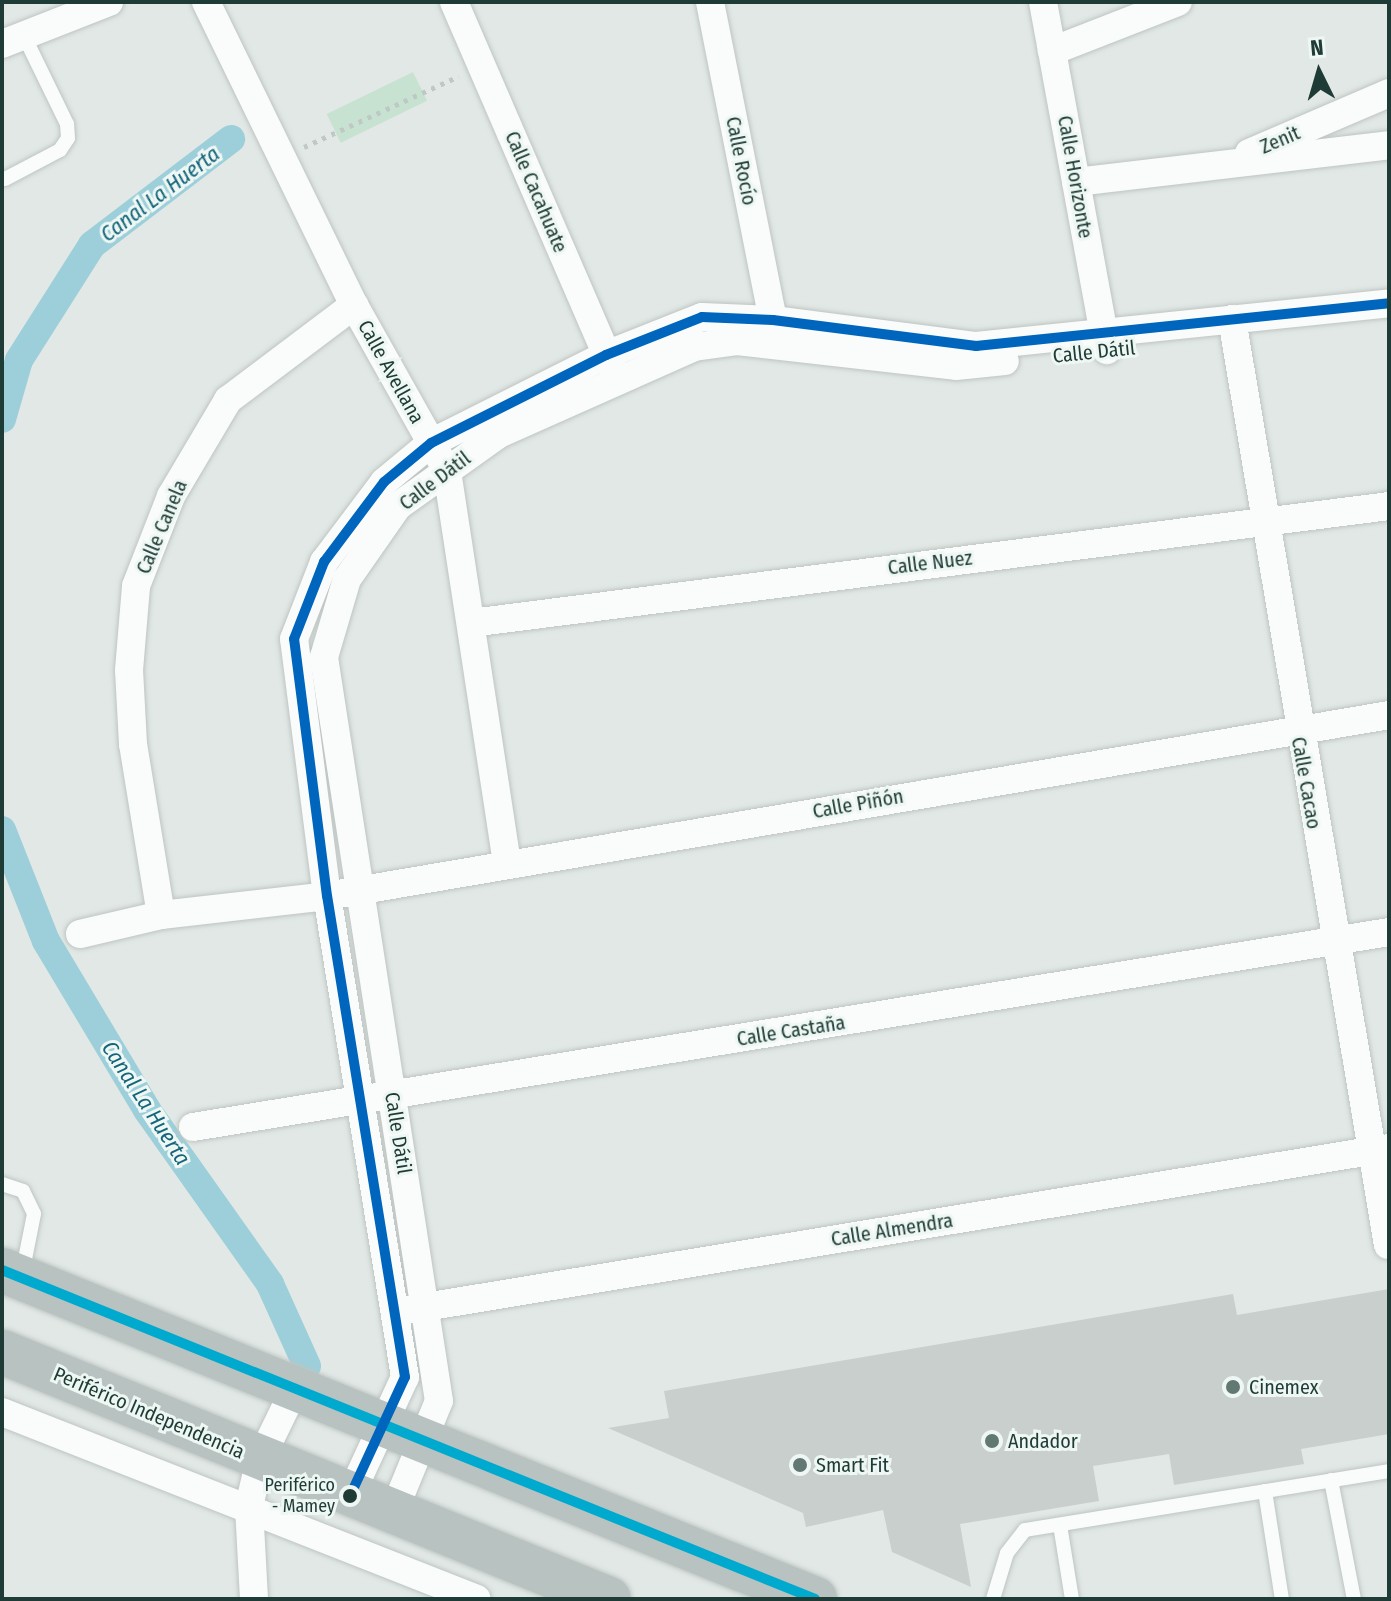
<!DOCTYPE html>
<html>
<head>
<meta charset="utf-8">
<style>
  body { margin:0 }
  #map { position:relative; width:1391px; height:1601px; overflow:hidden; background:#e1e8e5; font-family:"Fira Sans Condensed",sans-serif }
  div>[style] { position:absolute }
  .green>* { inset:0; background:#c8e2d2; transform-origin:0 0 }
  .canal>* { height:28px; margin:-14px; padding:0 14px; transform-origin:14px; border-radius:14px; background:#9dcfda }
  .building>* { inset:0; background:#c8cfcc }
  .path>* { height:5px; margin-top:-2.5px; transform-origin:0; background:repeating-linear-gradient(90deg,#bec8c6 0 4px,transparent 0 10px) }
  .roads { filter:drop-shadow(0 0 2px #bec5c2) drop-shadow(0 0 2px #bec5c2) }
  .lane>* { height:14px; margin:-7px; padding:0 7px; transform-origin:7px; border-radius:7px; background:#fafcfb }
  .street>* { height:28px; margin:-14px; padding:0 14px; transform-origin:14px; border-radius:14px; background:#fafcfb }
  .highway>* { height:44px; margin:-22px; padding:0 22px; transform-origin:22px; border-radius:22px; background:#b8c2c0 }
  .bus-1>* { height:10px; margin:-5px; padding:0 5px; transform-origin:5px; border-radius:5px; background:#00a9ce }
  .bus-2>* { height:10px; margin:-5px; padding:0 5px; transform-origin:5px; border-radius:5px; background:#0065bd }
  .dots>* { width:22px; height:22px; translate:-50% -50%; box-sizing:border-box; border:4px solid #eef7f3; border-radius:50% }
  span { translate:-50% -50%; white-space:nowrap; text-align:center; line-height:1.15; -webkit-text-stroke:6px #eef7f3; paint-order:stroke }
  .bus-label { font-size:18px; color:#1e3b35 }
  .right { translate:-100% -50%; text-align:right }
  .street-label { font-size:20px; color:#1e3b35 }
  .poi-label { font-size:20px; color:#1e3b35 }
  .left { translate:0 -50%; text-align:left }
  .water-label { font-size:22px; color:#14657b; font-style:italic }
  .frame { position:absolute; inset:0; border:4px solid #1e3b35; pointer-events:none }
  .north { position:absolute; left:1279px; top:32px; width:80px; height:80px; -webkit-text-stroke:6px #eef7f3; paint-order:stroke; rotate:355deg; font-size:22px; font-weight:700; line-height:32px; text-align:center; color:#1e3b35 }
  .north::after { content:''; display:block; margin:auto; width:28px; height:36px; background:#1e3b35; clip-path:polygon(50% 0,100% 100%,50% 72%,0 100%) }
</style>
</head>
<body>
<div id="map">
  <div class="green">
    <i style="left:413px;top:72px;width:32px;height:96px;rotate:64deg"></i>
  </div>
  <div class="canal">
    <i style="left:2px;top:419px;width:61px;rotate:-73.9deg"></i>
    <i style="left:19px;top:360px;width:136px;rotate:-57.6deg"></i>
    <i style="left:92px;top:245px;width:175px;rotate:-37.3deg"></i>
    <i style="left:2px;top:830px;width:119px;rotate:68.4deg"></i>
    <i style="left:46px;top:941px;width:197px;rotate:59.1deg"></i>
    <i style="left:147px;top:1110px;width:213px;rotate:54.7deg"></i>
    <i style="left:270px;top:1284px;width:90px;rotate:65.7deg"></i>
  </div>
  <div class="building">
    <i style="clip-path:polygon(1389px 1289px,1389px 1434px,1301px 1449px,1304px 1464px,1174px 1485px,1169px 1454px,1093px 1466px,1099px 1501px,960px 1524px,971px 1587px,892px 1552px,883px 1510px,806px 1527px,803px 1513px,608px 1428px,669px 1418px,664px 1391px,1233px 1294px,1237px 1315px)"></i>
  </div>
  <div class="path">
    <i style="left:304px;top:147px;width:170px;rotate:-24.6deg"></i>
  </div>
  <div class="roads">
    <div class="lane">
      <i style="left:5px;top:179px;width:62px;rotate:-27.8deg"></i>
      <i style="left:60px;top:150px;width:14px;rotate:-56deg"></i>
      <i style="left:68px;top:138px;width:14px;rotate:-94deg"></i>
      <i style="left:67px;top:124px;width:98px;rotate:-116deg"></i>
      <i style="left:2px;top:1184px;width:22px;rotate:18deg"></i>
      <i style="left:23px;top:1191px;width:25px;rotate:64deg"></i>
      <i style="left:34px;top:1214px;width:61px;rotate:101.3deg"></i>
      <i style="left:1331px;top:1480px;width:121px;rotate:79.1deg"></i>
      <i style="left:1265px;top:1491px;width:109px;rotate:81.1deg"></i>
      <i style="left:1060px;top:1525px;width:75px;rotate:80.8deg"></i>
      <i style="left:993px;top:1599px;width:48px;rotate:-73.1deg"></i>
      <i style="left:1007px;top:1553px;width:29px;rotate:-52deg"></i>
      <i style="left:1025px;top:1530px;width:369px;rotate:-9.2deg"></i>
    </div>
    <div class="street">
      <i style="left:206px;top:2px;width:337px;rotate:64deg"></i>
      <i style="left:354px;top:305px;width:190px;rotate:60.7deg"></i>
      <i style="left:447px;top:471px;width:397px;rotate:81.3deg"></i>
      <i style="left:454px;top:2px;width:403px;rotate:66.6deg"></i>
      <i style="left:710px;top:2px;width:324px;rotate:78.8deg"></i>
      <i style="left:1043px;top:2px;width:354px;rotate:79.6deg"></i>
      <i style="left:2px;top:44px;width:115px;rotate:-21.4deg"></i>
      <i style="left:1052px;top:51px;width:135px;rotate:-21.3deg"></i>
      <i style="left:1249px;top:153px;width:152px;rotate:-23.2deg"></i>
      <i style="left:1076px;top:182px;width:315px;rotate:-6.7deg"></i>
      <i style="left:1232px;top:319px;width:939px;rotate:80.44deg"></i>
      <i style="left:471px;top:623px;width:925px;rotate:-7.26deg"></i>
      <i style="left:161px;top:915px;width:173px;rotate:-99.3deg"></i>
      <i style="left:133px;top:744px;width:74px;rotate:-93.1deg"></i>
      <i style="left:129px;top:670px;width:84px;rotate:-85.2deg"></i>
      <i style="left:136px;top:586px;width:97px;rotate:-68.7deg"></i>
      <i style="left:171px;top:496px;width:112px;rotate:-59.3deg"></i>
      <i style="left:228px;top:400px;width:158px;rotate:-37deg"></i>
      <i style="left:80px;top:934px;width:83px;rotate:-13.2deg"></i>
      <i style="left:161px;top:915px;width:167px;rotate:-6.5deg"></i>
      <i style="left:327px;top:896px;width:1077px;rotate:-9.67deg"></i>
      <i style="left:193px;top:1127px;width:1212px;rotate:-9.26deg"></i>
      <i style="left:407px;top:1310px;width:995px;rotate:-9.37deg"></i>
      <i style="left:2px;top:1412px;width:510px;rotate:21.49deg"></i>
      <i style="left:350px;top:1496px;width:131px;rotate:-65.2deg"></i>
      <i style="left:405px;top:1377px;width:487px;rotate:-99.2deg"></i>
      <i style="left:327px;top:896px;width:259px;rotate:-97.3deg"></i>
      <i style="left:294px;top:639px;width:83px;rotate:-68.7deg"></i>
      <i style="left:324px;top:562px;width:100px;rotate:-53.1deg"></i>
      <i style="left:384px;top:482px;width:61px;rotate:-39.7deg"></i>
      <i style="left:431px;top:443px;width:196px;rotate:-26.7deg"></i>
      <i style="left:606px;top:355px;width:103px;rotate:-21.6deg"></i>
      <i style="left:702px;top:317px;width:71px;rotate:2.4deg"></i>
      <i style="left:773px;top:320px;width:205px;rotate:7.3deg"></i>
      <i style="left:976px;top:346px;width:415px;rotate:-5.9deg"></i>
      <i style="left:393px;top:1513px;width:121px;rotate:-67.7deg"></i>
      <i style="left:439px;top:1401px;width:753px;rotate:-98.79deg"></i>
      <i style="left:324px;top:657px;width:81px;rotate:-73.6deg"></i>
      <i style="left:347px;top:579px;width:89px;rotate:-55.1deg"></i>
      <i style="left:398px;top:506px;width:124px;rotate:-35.5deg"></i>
      <i style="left:499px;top:434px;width:214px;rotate:-24deg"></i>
      <i style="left:694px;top:347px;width:43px;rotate:-7.9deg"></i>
      <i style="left:737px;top:341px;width:220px;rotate:6.5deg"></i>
      <i style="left:956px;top:366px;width:49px;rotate:-5.8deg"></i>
      <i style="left:254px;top:1599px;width:93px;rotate:-93.1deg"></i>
      <i style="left:249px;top:1506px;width:47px;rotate:-76.6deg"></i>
      <i style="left:260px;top:1460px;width:80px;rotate:-64.1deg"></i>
    </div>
    <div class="highway">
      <i style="left:2px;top:1270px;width:877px;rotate:22.03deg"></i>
      <i style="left:2px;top:1352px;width:655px;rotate:22.14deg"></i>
    </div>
  </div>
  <div class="bus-1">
    <i style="left:2px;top:1270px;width:877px;rotate:22.03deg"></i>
  </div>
  <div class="bus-2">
    <i style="left:350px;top:1496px;width:131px;rotate:-65.2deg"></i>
    <i style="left:405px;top:1377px;width:487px;rotate:-99.2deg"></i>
    <i style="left:327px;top:896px;width:259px;rotate:-97.3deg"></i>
    <i style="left:294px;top:639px;width:83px;rotate:-68.7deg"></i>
    <i style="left:324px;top:562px;width:100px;rotate:-53.1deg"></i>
    <i style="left:384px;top:482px;width:61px;rotate:-39.7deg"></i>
    <i style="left:431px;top:443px;width:196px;rotate:-26.7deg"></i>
    <i style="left:606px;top:355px;width:103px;rotate:-21.6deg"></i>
    <i style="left:702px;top:317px;width:71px;rotate:2.4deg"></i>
    <i style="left:773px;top:320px;width:205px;rotate:7.3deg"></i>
    <i style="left:976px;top:346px;width:415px;rotate:-5.9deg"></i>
  </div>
  <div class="dots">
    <i style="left:1233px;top:1387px;background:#627873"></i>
    <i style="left:992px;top:1441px;background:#627873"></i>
    <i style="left:800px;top:1465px;background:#627873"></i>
    <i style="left:350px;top:1496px;background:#1e3b35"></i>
  </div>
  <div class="bus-label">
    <span class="right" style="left:335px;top:1496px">Periférico<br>- Mamey</span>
  </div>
  <div class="street-label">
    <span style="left:1280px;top:140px;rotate:-23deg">Zenit</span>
    <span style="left:741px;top:161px;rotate:79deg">Calle Rocío</span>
    <span style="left:1075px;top:177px;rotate:80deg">Calle Horizonte</span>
    <span style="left:536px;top:192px;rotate:67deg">Calle Cacahuate</span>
    <span style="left:1094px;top:352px;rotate:-6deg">Calle Dátil</span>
    <span style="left:391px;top:372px;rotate:61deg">Calle Avellana</span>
    <span style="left:435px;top:481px;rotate:-37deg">Calle Dátil</span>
    <span style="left:162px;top:527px;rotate:-67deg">Calle Canela</span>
    <span style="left:930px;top:563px;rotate:-7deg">Calle Nuez</span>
    <span style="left:1306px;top:783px;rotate:80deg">Calle Cacao</span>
    <span style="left:858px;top:804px;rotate:-10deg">Calle Piñón</span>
    <span style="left:791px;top:1031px;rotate:-9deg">Calle Castaña</span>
    <span style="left:398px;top:1133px;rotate:81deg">Calle Dátil</span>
    <span style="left:892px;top:1230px;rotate:-9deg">Calle Almendra</span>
    <span style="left:149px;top:1413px;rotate:23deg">Periférico Independencia</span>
  </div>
  <div class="poi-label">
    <span class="left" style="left:1249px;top:1387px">Cinemex</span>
    <span class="left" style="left:1008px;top:1441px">Andador</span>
    <span class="left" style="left:816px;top:1465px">Smart Fit</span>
  </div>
  <div class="water-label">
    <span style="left:160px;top:194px;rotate:-37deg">Canal La Huerta</span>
    <span style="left:146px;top:1103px;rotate:57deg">Canal La Huerta</span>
  </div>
  <div class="frame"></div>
  <div class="north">N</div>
</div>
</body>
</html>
